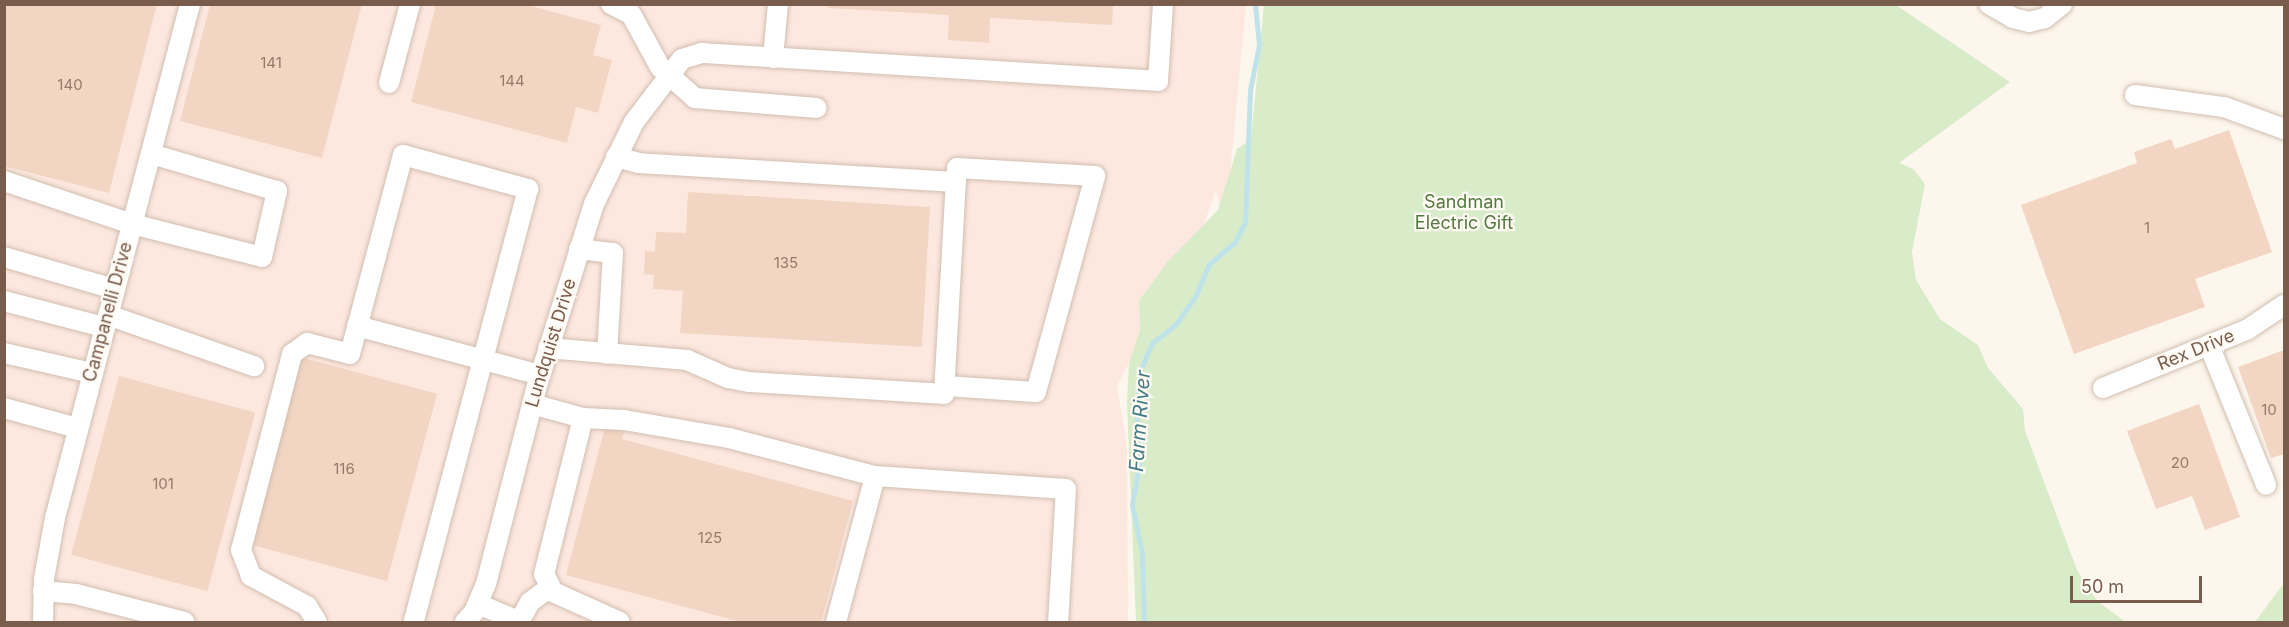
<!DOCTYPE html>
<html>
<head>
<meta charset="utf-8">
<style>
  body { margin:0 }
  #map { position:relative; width:2289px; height:627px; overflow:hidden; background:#fdf6ec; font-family:Inter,sans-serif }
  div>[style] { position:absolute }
  .commercial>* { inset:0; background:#fde8e0 }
  .green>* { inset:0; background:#d8ecc9 }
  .stream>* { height:5px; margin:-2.5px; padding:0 2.5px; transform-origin:2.5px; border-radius:2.5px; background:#bfe3e8 }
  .building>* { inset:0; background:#f3d5c3; transform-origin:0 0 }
  .roads { filter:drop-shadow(0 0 2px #d1beb0) drop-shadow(0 0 2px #d1beb0) }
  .minor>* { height:20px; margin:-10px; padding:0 10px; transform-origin:10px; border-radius:10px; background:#fff }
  span { translate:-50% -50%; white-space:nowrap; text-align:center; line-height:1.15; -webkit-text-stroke:4.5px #fffaf3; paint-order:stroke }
  .number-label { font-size:15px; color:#987a6a }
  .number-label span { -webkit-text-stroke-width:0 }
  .park-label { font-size:18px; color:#537a41 }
  .street-label { font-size:18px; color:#7a5c4d }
  .water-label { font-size:20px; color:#437c86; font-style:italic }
  .frame { position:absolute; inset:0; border:6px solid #7a5c4d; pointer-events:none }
  .scale { position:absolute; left:2070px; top:576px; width:132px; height:27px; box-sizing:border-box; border:3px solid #7a5c4d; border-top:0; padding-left:8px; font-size:18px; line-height:21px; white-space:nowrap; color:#7a5c4d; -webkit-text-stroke:4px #fffaf3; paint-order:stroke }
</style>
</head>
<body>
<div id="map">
  <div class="commercial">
    <i style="clip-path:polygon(4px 5px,1246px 5px,1228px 195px,1222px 214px,1216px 190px,1200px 235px,1117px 385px,1127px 447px,1128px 622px,5px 622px)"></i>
  </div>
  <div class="green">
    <i style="clip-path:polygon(1264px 5px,1896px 5px,2010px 82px,1899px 163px,1913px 169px,1925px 184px,1912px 252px,1916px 280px,1940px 319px,1978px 345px,1988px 368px,2023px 409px,2025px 431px,2077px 570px,2097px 601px,2126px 622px,1136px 622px,1127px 402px,1129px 363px,1140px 330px,1139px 301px,1168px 261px,1218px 210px,1237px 149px,1251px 139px)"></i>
    <i style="clip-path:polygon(2284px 583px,2284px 622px,2255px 622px)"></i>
  </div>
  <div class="stream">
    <i style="left:1144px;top:622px;width:69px;rotate:-91.7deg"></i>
    <i style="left:1142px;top:553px;width:49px;rotate:-101.8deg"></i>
    <i style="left:1132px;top:505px;width:47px;rotate:-80.1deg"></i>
    <i style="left:1140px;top:459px;width:41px;rotate:-94.2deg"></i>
    <i style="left:1137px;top:418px;width:47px;rotate:-86.3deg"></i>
    <i style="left:1140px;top:371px;width:30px;rotate:-67deg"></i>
    <i style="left:1152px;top:343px;width:31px;rotate:-38deg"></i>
    <i style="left:1176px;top:324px;width:33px;rotate:-55deg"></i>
    <i style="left:1195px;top:297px;width:36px;rotate:-67deg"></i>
    <i style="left:1209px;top:264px;width:34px;rotate:-40deg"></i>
    <i style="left:1235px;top:242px;width:22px;rotate:-63deg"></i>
    <i style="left:1245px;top:222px;width:132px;rotate:-87.8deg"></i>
    <i style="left:1250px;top:90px;width:46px;rotate:-78.7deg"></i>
    <i style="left:1259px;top:45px;width:41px;rotate:-95.6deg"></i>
  </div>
  <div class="building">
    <i style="clip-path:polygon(4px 4px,157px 4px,109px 193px,4px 166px)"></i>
    <i style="clip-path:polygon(210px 4px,362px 4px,322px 158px,180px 121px)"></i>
    <i style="clip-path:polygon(436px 4px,524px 4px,601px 25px,593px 55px,612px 60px,598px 113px,576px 107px,567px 143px,411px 102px)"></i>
    <i style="clip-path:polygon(828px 4px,1113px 4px,1112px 25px,990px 18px,989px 43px,948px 40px,949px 15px,828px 8px)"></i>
    <i style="clip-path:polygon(2229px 130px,2272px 252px,2195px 279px,2205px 307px,2074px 354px,2021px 205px,2137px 163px,2134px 152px,2171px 139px,2175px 149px)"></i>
    <i style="clip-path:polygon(688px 192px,930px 207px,922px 347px,680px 333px,683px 291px,653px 289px,654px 275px,644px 274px,645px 251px,655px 252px,656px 232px,686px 233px)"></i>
    <i style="clip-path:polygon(2284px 350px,2284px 454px,2271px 458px,2238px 367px)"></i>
    <i style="left:300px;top:357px;width:142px;height:194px;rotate:15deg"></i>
    <i style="left:119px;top:376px;width:141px;height:185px;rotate:15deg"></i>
    <i style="clip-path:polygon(2199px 404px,2240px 517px,2205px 530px,2192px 496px,2156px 509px,2127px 431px)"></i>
    <i style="clip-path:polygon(605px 427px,624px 432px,622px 439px,853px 501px,821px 622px,741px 622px,566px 575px)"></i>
  </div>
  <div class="roads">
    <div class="minor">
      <i style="left:611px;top:4px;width:22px;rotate:27deg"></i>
      <i style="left:631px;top:14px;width:60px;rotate:61.3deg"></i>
      <i style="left:660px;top:67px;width:47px;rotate:41.5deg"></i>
      <i style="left:695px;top:98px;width:122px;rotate:4.7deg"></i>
      <i style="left:1989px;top:4px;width:28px;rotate:30deg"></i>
      <i style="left:2013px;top:18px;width:16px;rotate:14deg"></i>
      <i style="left:2029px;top:22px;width:16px;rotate:-14deg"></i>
      <i style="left:2045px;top:18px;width:22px;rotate:-39deg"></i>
      <i style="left:773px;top:58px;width:54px;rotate:-84.7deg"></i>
      <i style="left:389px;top:83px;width:82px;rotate:-75.1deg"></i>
      <i style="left:2135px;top:95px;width:90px;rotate:7.7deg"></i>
      <i style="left:2224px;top:107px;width:64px;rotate:20.1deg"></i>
      <i style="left:4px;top:181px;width:135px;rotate:18.6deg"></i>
      <i style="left:132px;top:224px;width:134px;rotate:14.2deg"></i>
      <i style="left:262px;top:257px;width:68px;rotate:-77.2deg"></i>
      <i style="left:277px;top:191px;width:131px;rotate:-163.6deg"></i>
      <i style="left:579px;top:249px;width:34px;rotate:7deg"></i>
      <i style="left:613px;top:253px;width:101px;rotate:93.4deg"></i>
      <i style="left:4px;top:257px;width:115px;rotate:16.2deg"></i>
      <i style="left:4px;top:301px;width:103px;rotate:14.6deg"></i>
      <i style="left:108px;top:315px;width:155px;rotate:19.3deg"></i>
      <i style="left:357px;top:326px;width:189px;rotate:15deg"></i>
      <i style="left:2209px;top:345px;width:151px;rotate:67.8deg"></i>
      <i style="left:548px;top:348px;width:140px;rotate:4.9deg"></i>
      <i style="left:687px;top:360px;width:45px;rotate:23.7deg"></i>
      <i style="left:728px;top:378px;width:21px;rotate:11deg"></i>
      <i style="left:749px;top:382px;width:195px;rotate:3.5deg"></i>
      <i style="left:944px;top:394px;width:212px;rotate:-86.8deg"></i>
      <i style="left:956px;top:182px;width:318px;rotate:-176.6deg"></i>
      <i style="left:639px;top:163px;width:24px;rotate:-165deg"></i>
      <i style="left:4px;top:353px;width:90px;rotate:12.8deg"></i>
      <i style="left:945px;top:386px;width:91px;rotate:3.8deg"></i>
      <i style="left:1036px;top:392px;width:224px;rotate:-74.7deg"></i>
      <i style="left:1095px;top:176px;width:138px;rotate:-176.7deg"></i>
      <i style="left:957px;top:168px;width:14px;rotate:94deg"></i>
      <i style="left:2103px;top:388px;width:157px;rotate:-22.1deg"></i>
      <i style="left:2248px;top:329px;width:43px;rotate:-33.7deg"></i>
      <i style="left:532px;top:404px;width:53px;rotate:15.4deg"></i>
      <i style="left:583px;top:418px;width:41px;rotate:2.8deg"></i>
      <i style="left:624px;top:420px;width:107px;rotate:9.7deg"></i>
      <i style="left:729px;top:438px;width:151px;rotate:14.6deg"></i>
      <i style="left:875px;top:476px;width:191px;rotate:3.9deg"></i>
      <i style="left:1066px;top:489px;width:133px;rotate:93.4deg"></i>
      <i style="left:4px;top:408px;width:76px;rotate:15.3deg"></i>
      <i style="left:583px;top:418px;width:161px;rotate:104deg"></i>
      <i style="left:544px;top:574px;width:20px;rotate:63deg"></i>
      <i style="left:553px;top:592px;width:73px;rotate:24.1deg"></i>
      <i style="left:43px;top:591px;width:33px;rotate:5deg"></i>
      <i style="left:76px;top:594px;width:112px;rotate:14.5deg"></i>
      <i style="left:478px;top:604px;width:47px;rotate:22.7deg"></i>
      <i style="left:43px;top:622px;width:43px;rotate:-88.7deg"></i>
      <i style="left:44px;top:579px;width:62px;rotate:-79.8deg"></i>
      <i style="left:55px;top:518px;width:531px;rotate:-75.28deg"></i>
      <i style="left:317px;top:622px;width:19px;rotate:-122deg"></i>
      <i style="left:307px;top:606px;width:64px;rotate:-151.8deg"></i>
      <i style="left:251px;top:576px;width:28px;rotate:-111deg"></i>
      <i style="left:241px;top:550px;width:203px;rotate:-75.4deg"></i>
      <i style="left:292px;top:354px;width:19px;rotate:-36deg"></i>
      <i style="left:307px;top:343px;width:44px;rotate:14.3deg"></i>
      <i style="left:350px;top:354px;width:206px;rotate:-75.1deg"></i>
      <i style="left:403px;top:155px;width:130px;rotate:15.2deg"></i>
      <i style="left:528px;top:189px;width:448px;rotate:104.8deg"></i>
      <i style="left:465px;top:622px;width:13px;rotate:-48deg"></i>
      <i style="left:474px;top:612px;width:30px;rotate:-67deg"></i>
      <i style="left:486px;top:584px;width:201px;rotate:-75.6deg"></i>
      <i style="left:536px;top:389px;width:194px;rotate:-72.6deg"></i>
      <i style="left:594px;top:204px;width:91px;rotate:-64deg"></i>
      <i style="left:634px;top:122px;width:79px;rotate:-52.7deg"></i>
      <i style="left:682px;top:59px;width:21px;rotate:-17deg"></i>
      <i style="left:702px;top:53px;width:457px;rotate:3.5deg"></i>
      <i style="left:1158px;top:81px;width:77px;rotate:-86.3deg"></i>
      <i style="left:519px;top:622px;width:23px;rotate:-61deg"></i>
      <i style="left:530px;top:602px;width:24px;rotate:-36deg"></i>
      <i style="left:836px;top:622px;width:151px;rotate:-75deg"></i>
    </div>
  </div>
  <div class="number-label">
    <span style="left:271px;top:63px">141</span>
    <span style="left:512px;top:81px">144</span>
    <span style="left:70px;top:85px">140</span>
    <span style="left:2147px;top:228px">1</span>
    <span style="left:786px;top:263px">135</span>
    <span style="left:2269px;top:410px">10</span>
    <span style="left:2180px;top:463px">20</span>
    <span style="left:344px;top:469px">116</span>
    <span style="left:163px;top:484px">101</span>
    <span style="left:710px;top:538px">125</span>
  </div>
  <div class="park-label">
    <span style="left:1464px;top:213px">Sandman<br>Electric Gift</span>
  </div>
  <div class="street-label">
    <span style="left:108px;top:312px;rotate:-75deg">Campanelli Drive</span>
    <span style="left:551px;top:343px;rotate:-73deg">Lundquist Drive</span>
    <span style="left:2196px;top:350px;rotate:-22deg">Rex Drive</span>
  </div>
  <div class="water-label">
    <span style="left:1140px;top:421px;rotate:-86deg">Farm River</span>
  </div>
  <div class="frame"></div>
  <div class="scale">50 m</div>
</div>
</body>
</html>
